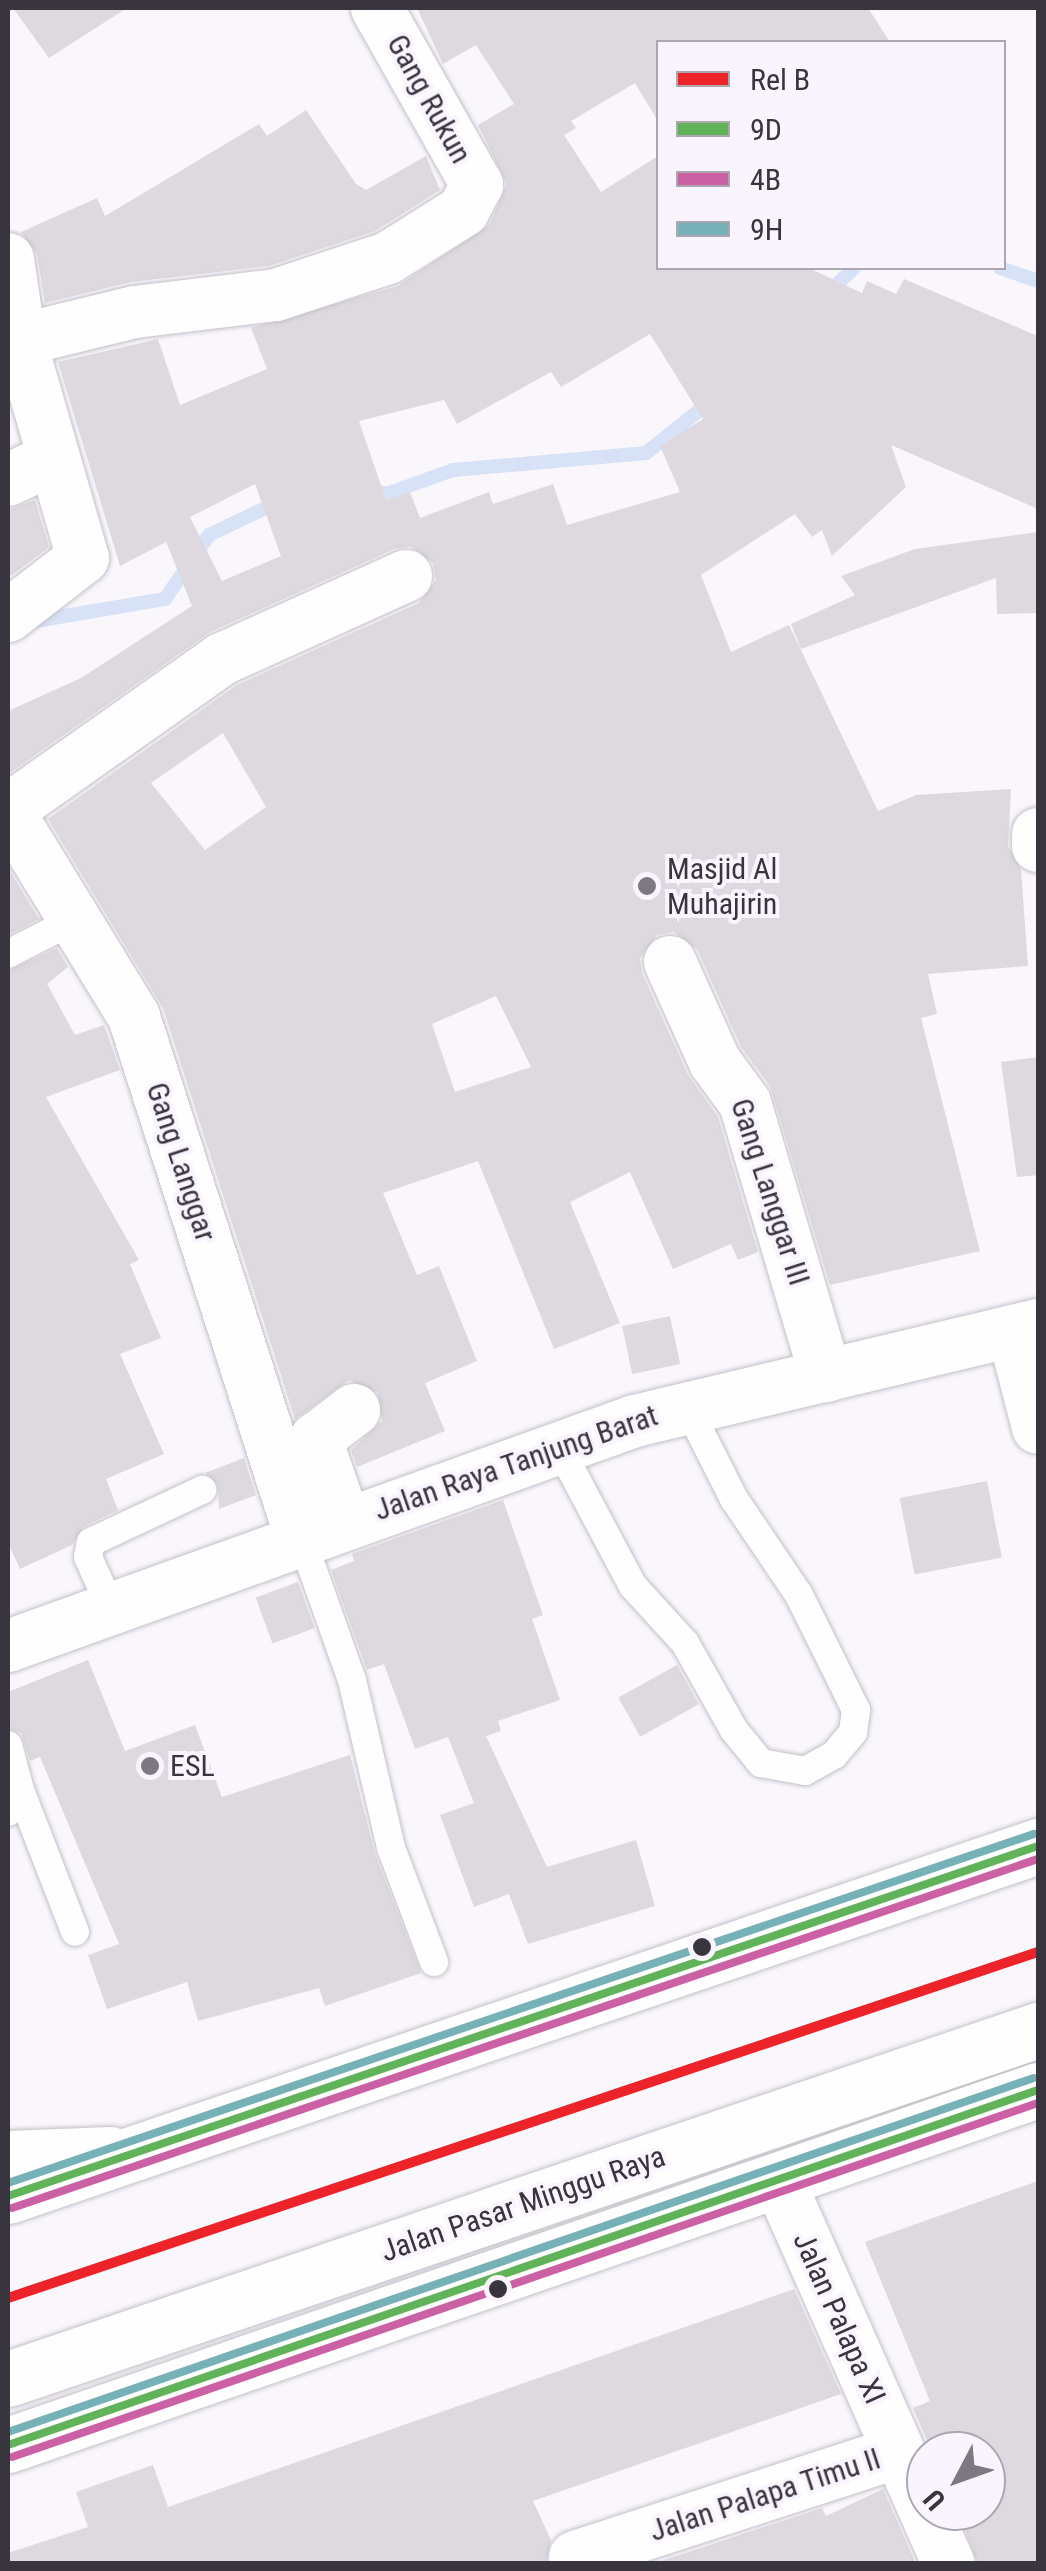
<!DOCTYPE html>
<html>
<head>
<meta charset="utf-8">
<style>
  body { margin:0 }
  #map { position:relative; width:1046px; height:2571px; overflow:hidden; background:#f9f6fc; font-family:"Roboto Condensed",sans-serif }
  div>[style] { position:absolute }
  .stream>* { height:14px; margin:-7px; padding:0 7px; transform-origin:7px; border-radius:7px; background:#d7e2f6 }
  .building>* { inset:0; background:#ded9df; transform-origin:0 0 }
  .roads { filter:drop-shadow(0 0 2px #c4c0c8) drop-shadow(0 0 2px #c4c0c8) }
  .lane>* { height:28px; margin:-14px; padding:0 14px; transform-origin:14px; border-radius:14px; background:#fefeff }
  .street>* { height:52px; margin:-26px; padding:0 26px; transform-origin:26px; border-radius:26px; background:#fefeff }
  .primary>* { height:55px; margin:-27.5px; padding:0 27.5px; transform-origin:27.5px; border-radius:27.5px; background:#fefeff }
  .bus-1>* { height:8px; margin:-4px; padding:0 4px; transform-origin:4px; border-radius:4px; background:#61b359 }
  .bus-2>* { height:8px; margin:-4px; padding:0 4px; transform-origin:4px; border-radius:4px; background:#cb60a4 }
  .bus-3>* { height:8px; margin:-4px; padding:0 4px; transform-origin:4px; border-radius:4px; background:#76b1b7 }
  .rail-1>* { height:10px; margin:-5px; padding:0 5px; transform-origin:5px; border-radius:5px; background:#ec2329 }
  .dots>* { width:28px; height:28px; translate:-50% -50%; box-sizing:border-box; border:5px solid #f9f4fe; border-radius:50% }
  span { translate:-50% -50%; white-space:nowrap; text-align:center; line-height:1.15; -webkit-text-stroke:8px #f9f4fe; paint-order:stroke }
  .street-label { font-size:30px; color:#39353f }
  .poi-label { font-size:30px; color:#39353f }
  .left { translate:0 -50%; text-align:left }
  .frame { position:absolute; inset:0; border:10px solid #39353f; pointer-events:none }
  .legend { position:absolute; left:656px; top:40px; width:350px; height:230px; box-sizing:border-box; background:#f9f4fe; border:2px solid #aca8b2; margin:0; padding:12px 18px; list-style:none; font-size:30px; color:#39353f }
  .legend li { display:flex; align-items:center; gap:20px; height:50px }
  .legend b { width:50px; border:2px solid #aca8b2 }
  .north { position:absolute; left:906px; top:2431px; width:100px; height:100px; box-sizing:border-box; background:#f9f4fe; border:2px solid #aca8b2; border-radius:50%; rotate:229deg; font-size:28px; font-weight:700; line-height:40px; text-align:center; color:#39353f }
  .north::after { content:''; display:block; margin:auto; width:35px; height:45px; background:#7c7981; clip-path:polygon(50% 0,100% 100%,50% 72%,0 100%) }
</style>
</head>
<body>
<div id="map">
  <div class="stream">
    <i style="left:1000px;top:268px;width:40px;rotate:18.9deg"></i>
    <i style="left:826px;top:295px;width:39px;rotate:-44deg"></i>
    <i style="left:364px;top:492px;width:25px;rotate:2deg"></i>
    <i style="left:389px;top:493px;width:68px;rotate:-19.8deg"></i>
    <i style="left:453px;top:470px;width:194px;rotate:-5deg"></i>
    <i style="left:646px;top:453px;width:82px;rotate:-38.6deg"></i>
    <i style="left:30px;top:622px;width:137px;rotate:-9.7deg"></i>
    <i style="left:165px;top:599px;width:78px;rotate:-55.5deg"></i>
    <i style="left:209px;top:535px;width:79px;rotate:-25.6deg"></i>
  </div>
  <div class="building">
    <i style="clip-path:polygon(13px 8px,127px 8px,49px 58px)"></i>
    <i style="clip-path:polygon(evenodd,417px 8px,868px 8px,890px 42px,658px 42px,658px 121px,635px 83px,571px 121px,576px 128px,564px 135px,601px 192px,658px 156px,658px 268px,809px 268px,862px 293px,867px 281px,896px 294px,904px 279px,1038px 336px,1038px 509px,891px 445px,906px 487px,832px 556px,822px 530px,812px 537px,795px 514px,701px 575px,731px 652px,789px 625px,878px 811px,916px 795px,1011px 789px,1008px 846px,1021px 870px,1028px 966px,928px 974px,937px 1014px,921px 1018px,980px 1251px,830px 1285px,770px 1086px,741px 1047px,697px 949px,674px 932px,657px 935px,640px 958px,642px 973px,688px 1075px,718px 1117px,758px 1252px,738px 1260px,731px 1244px,673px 1269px,630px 1172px,570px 1202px,620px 1323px,554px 1349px,478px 1161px,383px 1193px,417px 1275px,439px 1266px,477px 1361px,425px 1383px,445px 1431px,357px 1467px,351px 1450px,382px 1421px,378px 1393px,349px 1380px,295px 1419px,163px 1008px,48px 819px,237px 685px,419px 603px,436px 580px,433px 563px,410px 546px,394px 549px,210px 632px,8px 774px,8px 711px,81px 678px,192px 606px,166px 542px,120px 566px,58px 362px,158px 339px,180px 405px,267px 369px,251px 328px,398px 286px,489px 225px,507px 184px,478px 125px,514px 104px,476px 45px,443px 64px,417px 8px,650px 334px,703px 419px,660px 446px,680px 492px,567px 525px,553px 484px,493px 504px,489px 492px,420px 518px,410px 492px,386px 500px,359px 421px,444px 400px,457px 424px,551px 372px,561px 387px,650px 334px,417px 8px,255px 484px,281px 556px,222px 581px,190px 517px,255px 484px,417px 8px,223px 733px,266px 807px,205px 850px,151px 783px,223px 733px,417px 8px,496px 996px,531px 1067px,455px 1092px,432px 1024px,496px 996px)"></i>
    <i style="clip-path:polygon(306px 110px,356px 184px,366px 190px,426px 156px,440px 190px,375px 231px,269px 266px,131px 282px,45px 303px,37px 254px,21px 232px,97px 198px,105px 216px,259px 124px,267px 136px)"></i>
    <i style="clip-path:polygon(35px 500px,49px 547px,8px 578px,8px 510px)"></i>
    <i style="clip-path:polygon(1038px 532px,1038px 613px,997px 614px,996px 578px,801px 649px,791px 624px,855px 595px,841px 576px,915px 549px)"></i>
    <i style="clip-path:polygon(8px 868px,39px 919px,8px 935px)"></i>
    <i style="clip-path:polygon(57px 948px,68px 967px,47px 984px,75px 1035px,104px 1025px,120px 1070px,46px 1097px,139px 1260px,130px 1264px,161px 1338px,120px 1354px,164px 1454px,106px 1479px,118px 1510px,83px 1527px,72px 1545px,20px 1569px,8px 1543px,8px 971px)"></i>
    <i style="clip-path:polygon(1038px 1057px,1038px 1175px,1017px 1177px,1001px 1062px)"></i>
    <i style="left:670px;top:1316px;width:49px;height:49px;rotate:78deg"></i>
    <i style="clip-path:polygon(244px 1458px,256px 1495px,219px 1509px,218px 1484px,205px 1473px)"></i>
    <i style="left:987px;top:1481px;width:78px;height:89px;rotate:79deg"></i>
    <i style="clip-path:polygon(503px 1500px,543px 1615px,532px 1619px,560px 1700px,498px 1721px,501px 1731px,486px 1736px,547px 1867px,636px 1840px,655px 1906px,528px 1944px,509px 1894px,474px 1907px,440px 1815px,474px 1803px,448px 1737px,415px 1749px,384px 1664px,367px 1670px,331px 1570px,354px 1561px,352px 1554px)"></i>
    <i style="left:298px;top:1582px;width:49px;height:45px;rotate:70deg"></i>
    <i style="clip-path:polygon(88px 1660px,125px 1751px,195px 1725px,222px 1797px,350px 1755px,375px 1854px,421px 1973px,325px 2006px,319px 1988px,198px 2021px,187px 1982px,107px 2009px,88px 1955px,119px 1944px,40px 1757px,30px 1761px,21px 1733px,8px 1728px,8px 1692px)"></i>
    <i style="left:677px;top:1665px;width:45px;height:67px;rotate:61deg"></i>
    <i style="clip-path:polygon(1038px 2181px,1038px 2564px,978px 2564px,958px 2511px,986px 2511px,986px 2451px,932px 2451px,913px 2408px,930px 2401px,865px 2242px)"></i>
    <i style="clip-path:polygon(794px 2289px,841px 2394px,533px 2501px,551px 2540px,546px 2564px,8px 2564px,8px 2553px,88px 2527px,76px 2492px,153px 2465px,168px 2507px)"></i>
    <i style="clip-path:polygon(883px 2489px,916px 2564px,652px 2564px,822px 2508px,826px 2516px)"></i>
  </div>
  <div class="roads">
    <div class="lane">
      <i style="left:8px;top:954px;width:74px;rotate:-27.3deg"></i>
      <i style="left:559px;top:1447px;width:157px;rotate:62deg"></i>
      <i style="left:633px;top:1586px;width:77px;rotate:47.6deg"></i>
      <i style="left:685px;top:1643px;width:100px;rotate:60.6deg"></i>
      <i style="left:734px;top:1730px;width:43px;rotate:50.7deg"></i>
      <i style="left:761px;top:1763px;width:45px;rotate:10.3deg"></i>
      <i style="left:805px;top:1771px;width:33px;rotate:-29deg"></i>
      <i style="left:834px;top:1755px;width:30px;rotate:-50deg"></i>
      <i style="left:853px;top:1732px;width:22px;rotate:-82deg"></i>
      <i style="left:856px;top:1710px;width:128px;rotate:-116.4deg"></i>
      <i style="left:799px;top:1595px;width:116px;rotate:-124.1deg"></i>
      <i style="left:734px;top:1499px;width:104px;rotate:-116.8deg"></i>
      <i style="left:301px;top:1537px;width:152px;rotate:70.4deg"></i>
      <i style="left:352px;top:1680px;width:172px;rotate:76.9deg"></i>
      <i style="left:391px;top:1848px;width:122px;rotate:69.3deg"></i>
      <i style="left:111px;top:1608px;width:56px;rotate:-114.3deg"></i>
      <i style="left:88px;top:1557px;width:15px;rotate:-79deg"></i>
      <i style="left:91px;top:1542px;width:123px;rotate:-25.1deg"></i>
      <i style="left:8px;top:1745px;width:47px;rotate:75.1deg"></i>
      <i style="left:20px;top:1790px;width:25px;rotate:119deg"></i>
      <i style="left:20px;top:1790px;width:152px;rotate:68.8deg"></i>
    </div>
    <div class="street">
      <i style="left:8px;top:259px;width:82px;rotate:81.6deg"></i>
      <i style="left:20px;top:340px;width:227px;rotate:73.9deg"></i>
      <i style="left:83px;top:558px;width:95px;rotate:142.3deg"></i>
      <i style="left:20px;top:340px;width:118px;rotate:-13.7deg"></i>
      <i style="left:135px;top:312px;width:142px;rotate:-6.9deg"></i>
      <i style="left:276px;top:295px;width:118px;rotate:-18.3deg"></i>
      <i style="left:388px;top:258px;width:89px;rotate:-32.1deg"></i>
      <i style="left:463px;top:211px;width:30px;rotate:-62deg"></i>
      <i style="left:477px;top:185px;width:203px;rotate:-119.5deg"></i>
      <i style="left:8px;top:480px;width:51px;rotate:-25.6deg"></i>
      <i style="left:8px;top:810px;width:262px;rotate:-35.2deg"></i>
      <i style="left:222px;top:659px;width:202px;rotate:-24.3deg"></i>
      <i style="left:8px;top:811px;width:241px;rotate:58.5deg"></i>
      <i style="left:134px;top:1017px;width:546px;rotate:72.2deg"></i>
      <i style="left:1038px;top:834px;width:12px;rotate:90deg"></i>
      <i style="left:670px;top:962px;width:110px;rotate:65.8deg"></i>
      <i style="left:715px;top:1062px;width:51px;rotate:53.8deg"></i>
      <i style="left:745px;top:1103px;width:285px;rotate:73.5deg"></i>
      <i style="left:1013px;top:1331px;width:100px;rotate:75.5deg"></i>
      <i style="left:344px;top:1521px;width:87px;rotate:-108.9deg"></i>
      <i style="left:316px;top:1439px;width:48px;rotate:-37.3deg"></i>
      <i style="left:8px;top:1646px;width:666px;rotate:-19.74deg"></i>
      <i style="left:635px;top:1421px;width:414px;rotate:-13.4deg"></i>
      <i style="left:8px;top:2157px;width:103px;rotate:-2.2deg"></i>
      <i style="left:779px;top:2181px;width:419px;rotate:66.1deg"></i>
      <i style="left:575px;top:2557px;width:340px;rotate:-18deg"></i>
    </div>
    <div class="primary">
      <i style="left:8px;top:2196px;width:1088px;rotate:-18.77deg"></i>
      <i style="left:8px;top:2379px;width:1088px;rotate:-18.72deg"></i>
      <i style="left:8px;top:2445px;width:1089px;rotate:-19.02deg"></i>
    </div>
  </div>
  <div class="bus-1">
    <i style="left:8px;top:2196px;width:1088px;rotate:-18.77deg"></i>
    <i style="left:8px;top:2445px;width:1089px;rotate:-19.02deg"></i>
  </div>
  <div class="bus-2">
    <i style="left:12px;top:2208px;width:1084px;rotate:-18.79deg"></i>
    <i style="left:12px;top:2457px;width:1085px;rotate:-19.04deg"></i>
  </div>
  <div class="bus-3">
    <i style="left:8px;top:2183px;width:1084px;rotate:-18.79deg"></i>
    <i style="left:8px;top:2432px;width:1085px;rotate:-19.04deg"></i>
  </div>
  <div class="rail-1">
    <i style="left:8px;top:2298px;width:1087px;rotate:-18.57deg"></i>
  </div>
  <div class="dots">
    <i style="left:647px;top:886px;background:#7c7981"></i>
    <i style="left:150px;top:1766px;background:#7c7981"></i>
    <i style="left:702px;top:1947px;background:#39353f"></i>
    <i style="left:498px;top:2289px;background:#39353f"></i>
  </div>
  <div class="street-label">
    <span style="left:429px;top:99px;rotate:61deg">Gang Rukun</span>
    <span style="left:181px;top:1162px;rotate:72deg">Gang Langgar</span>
    <span style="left:770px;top:1192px;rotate:72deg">Gang Langgar III</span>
    <span style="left:516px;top:1463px;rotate:-19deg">Jalan Raya Tanjung Barat</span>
    <span style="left:523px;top:2204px;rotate:-19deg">Jalan Pasar Minggu Raya</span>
    <span style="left:839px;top:2318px;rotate:66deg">Jalan Palapa XI</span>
    <span style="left:765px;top:2495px;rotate:-18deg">Jalan Palapa Timu II</span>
  </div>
  <div class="poi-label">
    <span class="left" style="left:667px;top:886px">Masjid Al<br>Muhajirin</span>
    <span class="left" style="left:170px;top:1766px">ESL</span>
  </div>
  <div class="frame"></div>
  <ul class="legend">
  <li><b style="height:12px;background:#ec2329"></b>Rel B</li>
  <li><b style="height:12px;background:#61b359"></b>9D</li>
  <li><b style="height:12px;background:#cb60a4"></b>4B</li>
  <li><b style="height:12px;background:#76b1b7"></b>9H</li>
  </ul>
  <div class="north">U</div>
</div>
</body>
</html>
